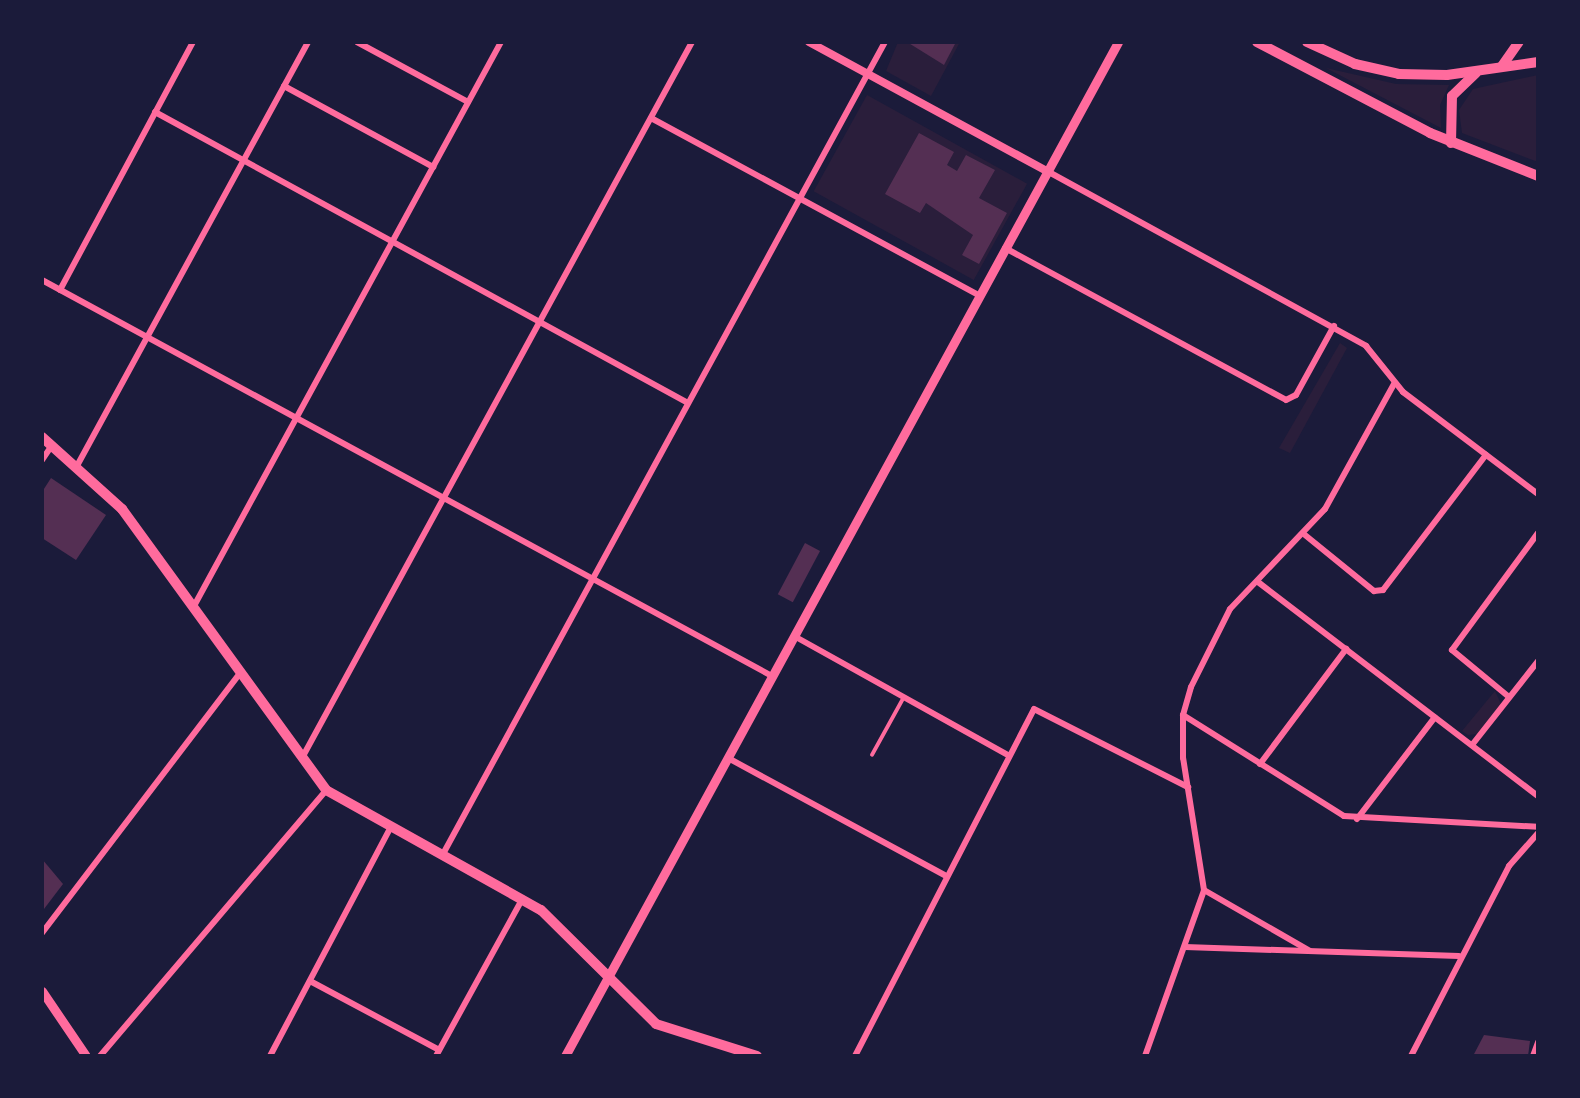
<!DOCTYPE html>
<html>
<head>
<meta charset="utf-8">
<style>
  body { margin:0 }
  #map { position:relative; width:1580px; height:1098px; overflow:hidden; background:#1b1b3a; font-family:Merriweather,serif }
  div>[style] { position:absolute }
  .green>* { inset:0; background:#2a1e3b; transform-origin:0 0 }
  .building>* { inset:0; background:#542f53; transform-origin:0 0 }
  .service>* { height:3.5px; margin:-1.75px; padding:0 1.75px; transform-origin:1.75px; border-radius:1.75px; background:#ff6b9d }
  .minor>* { height:6px; margin:-3px; padding:0 3px; transform-origin:3px; border-radius:3px; background:#ff6b9d }
  .tertiary>* { height:8px; margin:-4px; padding:0 4px; transform-origin:4px; border-radius:4px; background:#ff6b9d }
  .secondary>* { height:9px; margin:-4.5px; padding:0 4.5px; transform-origin:4.5px; border-radius:4.5px; background:#ff6b9d }
  .primary>* { height:10px; margin:-5px; padding:0 5px; transform-origin:5px; border-radius:5px; background:#ff6b9d }
  .trunk>* { height:10px; margin:-5px; padding:0 5px; transform-origin:5px; border-radius:5px; background:#ff6b9d }
  span { translate:-50% -50%; white-space:nowrap; text-align:center; line-height:1.15; -webkit-text-stroke:7px #1b1b3a; paint-order:stroke }
  .frame { position:absolute; inset:0; border:44px solid #1b1b3a; pointer-events:none }
</style>
</head>
<body>
<div id="map">
  <div class="green">
    <i style="clip-path:polygon(898px 42px,960px 42px,931px 96px,886px 71px)"></i>
    <i style="clip-path:polygon(1326px 68px,1396px 84px,1449px 85px,1440px 105px,1441px 128px)"></i>
    <i style="clip-path:polygon(1538px 75px,1538px 162px,1462px 133px,1459px 110px,1473px 89px)"></i>
    <i style="left:867px;top:95px;width:183px;height:110px;rotate:29deg"></i>
    <i style="clip-path:polygon(1340px 343px,1347px 348px,1290px 453px,1279px 448px)"></i>
    <i style="clip-path:polygon(1495px 691px,1501px 704px,1477px 734px,1468px 735px,1462px 731px)"></i>
  </div>
  <div class="building">
    <i style="clip-path:polygon(907px 42px,956px 42px,944px 65px)"></i>
    <i style="clip-path:polygon(919px 133px,954px 152px,947px 165px,957px 171px,966px 155px,995px 170px,979px 198px,1007px 213px,979px 264px,962px 255px,973px 235px,926px 203px,920px 213px,885px 194px)"></i>
    <i style="clip-path:polygon(51px 478px,106px 515px,76px 560px,42px 538px,42px 492px)"></i>
    <i style="left:805px;top:543px;width:17px;height:58px;rotate:28deg"></i>
    <i style="clip-path:polygon(42px 859px,63px 884px,44px 909px,42px 909px)"></i>
    <i style="clip-path:polygon(1484px 1035px,1530px 1041px,1528px 1056px,1473px 1056px)"></i>
  </div>
  <div class="service">
    <i style="left:872px;top:755px;width:66px;rotate:-61.1deg"></i>
  </div>
  <div class="minor">
    <i style="left:357px;top:42px;width:126px;rotate:28.4deg"></i>
    <i style="left:284px;top:86px;width:170px;rotate:28.5deg"></i>
    <i style="left:155px;top:112px;width:607px;rotate:28.63deg"></i>
    <i style="left:651px;top:118px;width:373px;rotate:28.4deg"></i>
    <i style="left:1047px;top:171px;width:364px;rotate:28.7deg"></i>
    <i style="left:1366px;top:346px;width:59px;rotate:51.2deg"></i>
    <i style="left:1403px;top:392px;width:169px;rotate:37.1deg"></i>
    <i style="left:1005px;top:248px;width:319px;rotate:28.4deg"></i>
    <i style="left:1286px;top:400px;width:11px;rotate:-27deg"></i>
    <i style="left:1296px;top:395px;width:79px;rotate:-61.2deg"></i>
    <i style="left:42px;top:280px;width:830px;rotate:28.48deg"></i>
    <i style="left:60px;top:290px;width:281px;rotate:-61.8deg"></i>
    <i style="left:42px;top:460px;width:18px;rotate:-56deg"></i>
    <i style="left:78px;top:464px;width:481px;rotate:-61.4deg"></i>
    <i style="left:1305px;top:535px;width:89px;rotate:39.1deg"></i>
    <i style="left:1374px;top:591px;width:9px;rotate:-6deg"></i>
    <i style="left:1383px;top:590px;width:170px;rotate:-52.7deg"></i>
    <i style="left:1258px;top:582px;width:352px;rotate:37.4deg"></i>
    <i style="left:194px;top:606px;width:642px;rotate:-61.44deg"></i>
    <i style="left:794px;top:636px;width:245px;rotate:29.1deg"></i>
    <i style="left:1509px;top:697px;width:74px;rotate:-140.5deg"></i>
    <i style="left:1452px;top:650px;width:145px;rotate:-53.7deg"></i>
    <i style="left:1183px;top:715px;width:190px;rotate:32.1deg"></i>
    <i style="left:1344px;top:816px;width:194px;rotate:3.2deg"></i>
    <i style="left:1472px;top:745px;width:107px;rotate:-51.8deg"></i>
    <i style="left:302px;top:758px;width:815px;rotate:-61.42deg"></i>
    <i style="left:728px;top:758px;width:246px;rotate:28.4deg"></i>
    <i style="left:1260px;top:764px;width:144px;rotate:-53.2deg"></i>
    <i style="left:1357px;top:819px;width:128px;rotate:-52.6deg"></i>
    <i style="left:443px;top:854px;width:925px;rotate:-61.44deg"></i>
    <i style="left:1204px;top:890px;width:122px;rotate:29.9deg"></i>
    <i style="left:42px;top:933px;width:328px;rotate:-52.7deg"></i>
    <i style="left:1185px;top:947px;width:274px;rotate:1.9deg"></i>
    <i style="left:310px;top:981px;width:146px;rotate:28.1deg"></i>
    <i style="left:100px;top:1056px;width:349px;rotate:-49.6deg"></i>
    <i style="left:270px;top:1056px;width:258px;rotate:-62.2deg"></i>
    <i style="left:436px;top:1056px;width:180px;rotate:-61.2deg"></i>
    <i style="left:855px;top:1056px;width:390px;rotate:-62.7deg"></i>
    <i style="left:1034px;top:709px;width:173px;rotate:26.9deg"></i>
    <i style="left:1145px;top:1056px;width:176px;rotate:-70.4deg"></i>
    <i style="left:1204px;top:890px;width:134px;rotate:-99deg"></i>
    <i style="left:1183px;top:758px;width:43px;rotate:-90deg"></i>
    <i style="left:1183px;top:715px;width:29px;rotate:-74deg"></i>
    <i style="left:1191px;top:687px;width:87px;rotate:-63.4deg"></i>
    <i style="left:1230px;top:609px;width:138px;rotate:-46.5deg"></i>
    <i style="left:1325px;top:509px;width:143px;rotate:-61.1deg"></i>
    <i style="left:1411px;top:1056px;width:214px;rotate:-62.7deg"></i>
    <i style="left:1509px;top:866px;width:44px;rotate:-48.7deg"></i>
    <i style="left:1533px;top:1056px;width:15px;rotate:-70deg"></i>
  </div>
  <div class="tertiary">
    <i style="left:809px;top:42px;width:271px;rotate:28.5deg"></i>
  </div>
  <div class="secondary">
    <i style="left:42px;top:991px;width:78px;rotate:55.9deg"></i>
    <i style="left:565px;top:1056px;width:1155px;rotate:-61.39deg"></i>
  </div>
  <div class="primary">
    <i style="left:42px;top:437px;width:108px;rotate:42deg"></i>
    <i style="left:122px;top:509px;width:347px;rotate:54deg"></i>
    <i style="left:326px;top:790px;width:246px;rotate:29.2deg"></i>
    <i style="left:541px;top:910px;width:162px;rotate:44.7deg"></i>
    <i style="left:656px;top:1024px;width:106px;rotate:17.6deg"></i>
  </div>
  <div class="trunk">
    <i style="left:1257px;top:42px;width:195px;rotate:27.7deg"></i>
    <i style="left:1430px;top:133px;width:116px;rotate:21.7deg"></i>
    <i style="left:1307px;top:42px;width:53px;rotate:24.6deg"></i>
    <i style="left:1355px;top:64px;width:45px;rotate:12.8deg"></i>
    <i style="left:1399px;top:74px;width:48px;rotate:1.2deg"></i>
    <i style="left:1447px;top:75px;width:92px;rotate:-8.1deg"></i>
    <i style="left:1502px;top:66px;width:29px;rotate:-55deg"></i>
    <i style="left:1451px;top:143px;width:47px;rotate:-88.8deg"></i>
    <i style="left:1452px;top:96px;width:33px;rotate:-44deg"></i>
  </div>
  <div class="frame"></div>
</div>
</body>
</html>
